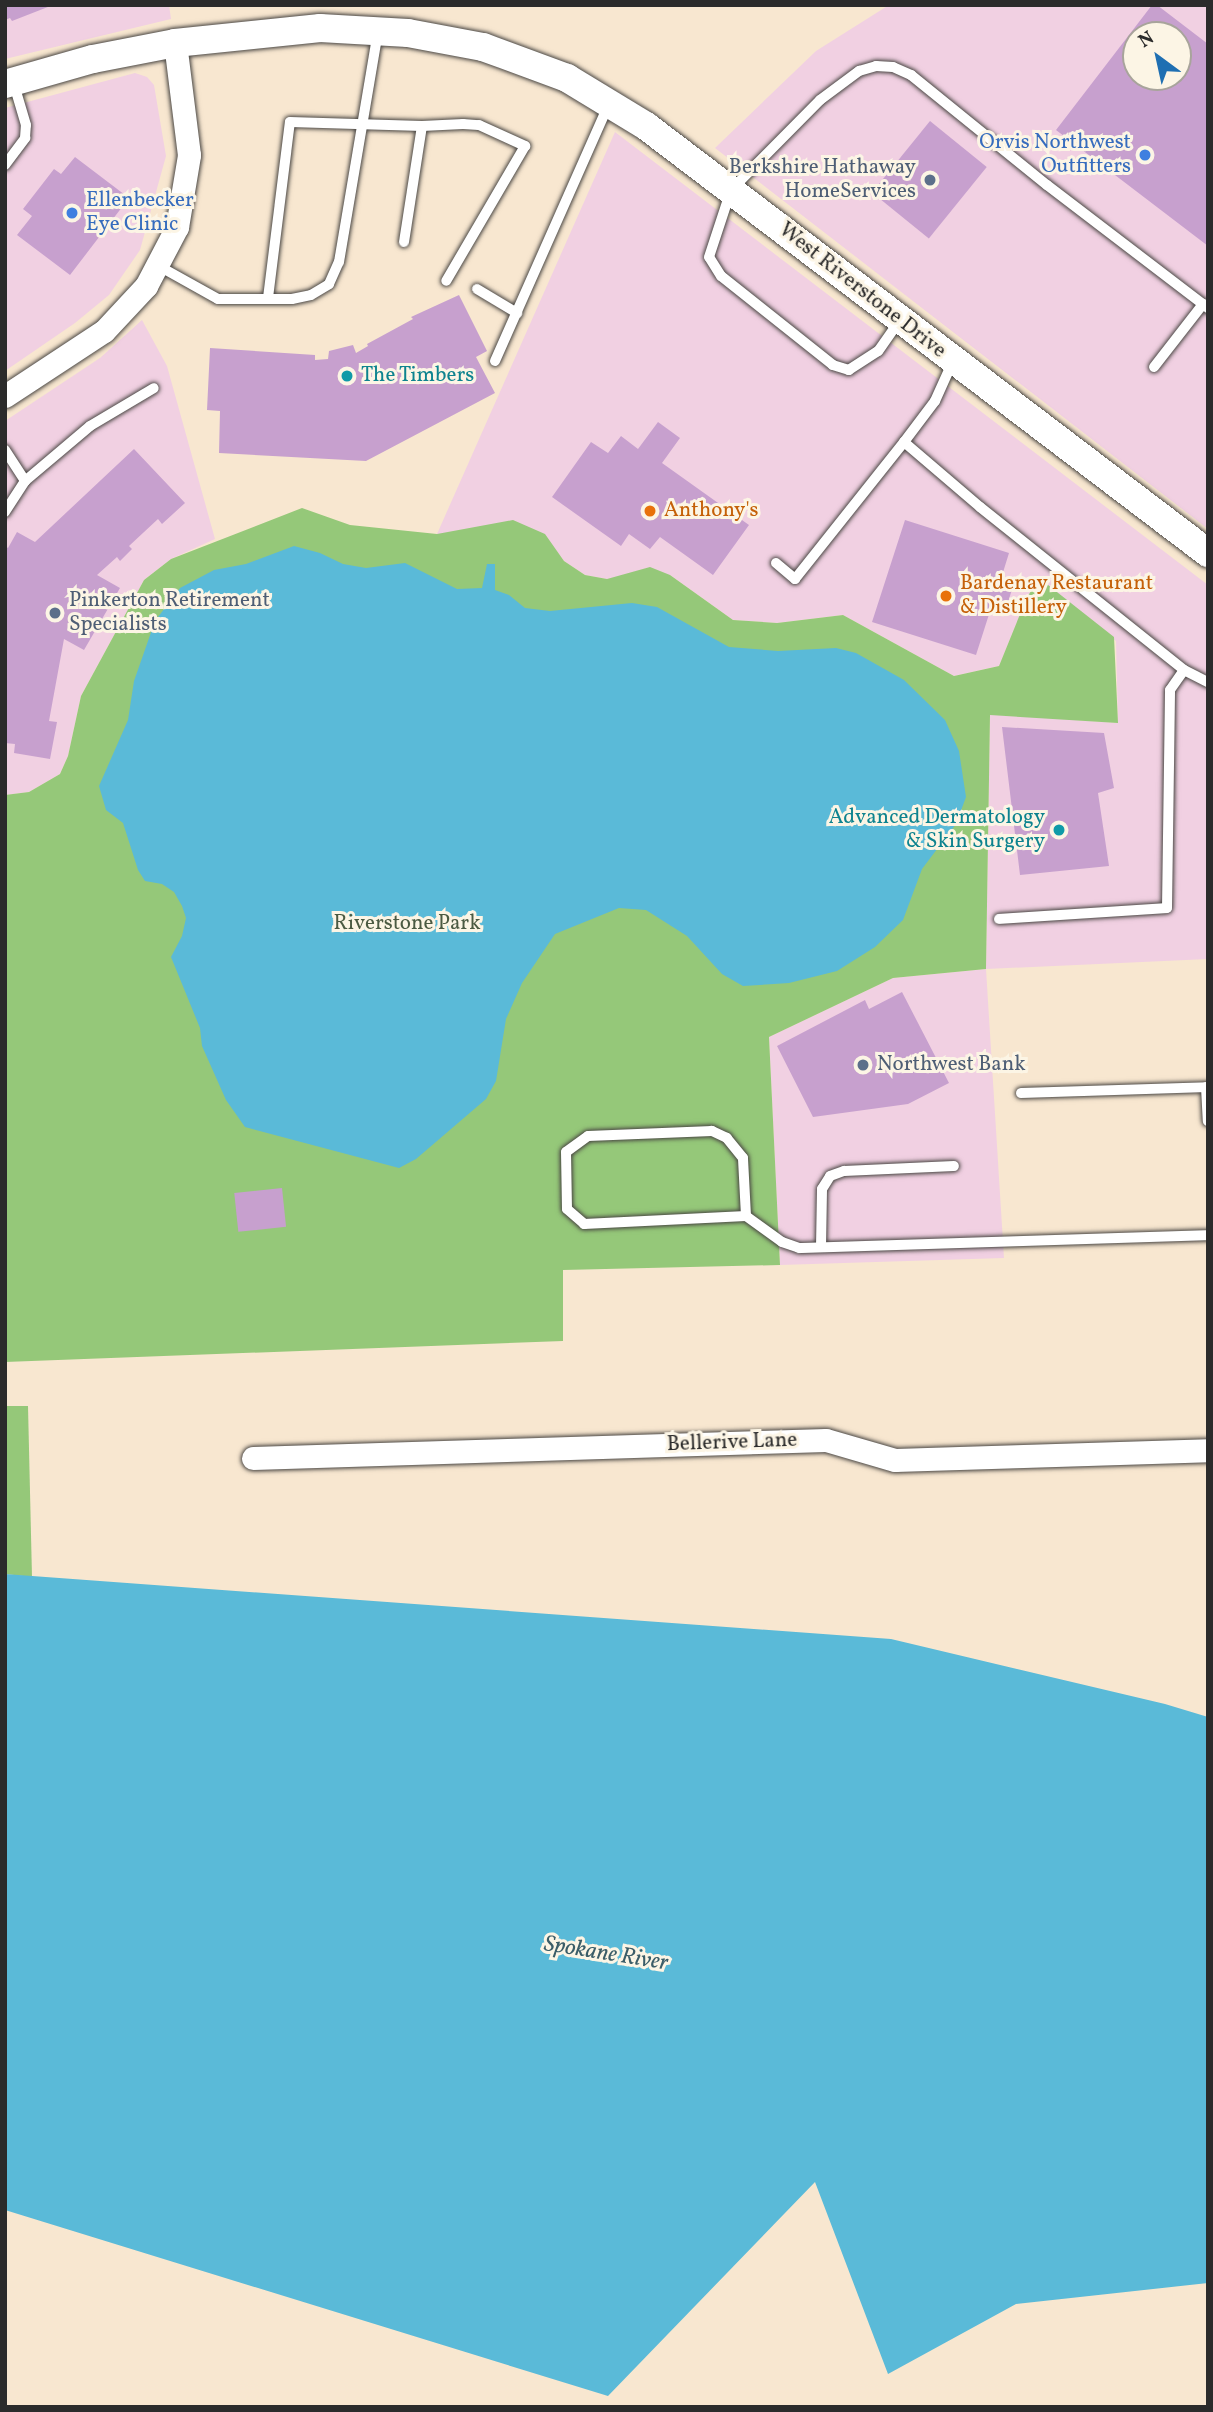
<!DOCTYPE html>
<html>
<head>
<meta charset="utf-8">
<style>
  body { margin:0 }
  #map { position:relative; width:1213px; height:2412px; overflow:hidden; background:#f8e7d0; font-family:Vollkorn,serif }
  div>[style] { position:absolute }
  .built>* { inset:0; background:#f1d0e2 }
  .green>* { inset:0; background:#95c879 }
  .water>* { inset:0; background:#5abad8 }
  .building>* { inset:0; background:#c7a0ce; transform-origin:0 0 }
  .roads { filter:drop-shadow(0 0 2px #4a4744) drop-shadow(0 0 2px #4a4744) }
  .service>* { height:10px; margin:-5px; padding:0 5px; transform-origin:5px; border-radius:5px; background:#fff }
  .minor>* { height:23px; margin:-11.5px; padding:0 11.5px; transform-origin:11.5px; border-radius:11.5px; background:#fff }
  .tertiary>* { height:28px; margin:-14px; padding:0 14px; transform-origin:14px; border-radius:14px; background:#fff }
  .dots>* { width:19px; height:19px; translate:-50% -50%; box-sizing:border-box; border:4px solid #fcf5e5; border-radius:50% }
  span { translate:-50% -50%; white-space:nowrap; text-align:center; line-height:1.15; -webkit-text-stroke:6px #fcf5e5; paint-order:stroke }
  .shop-label { font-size:21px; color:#366cbe }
  .right { translate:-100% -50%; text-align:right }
  .left { translate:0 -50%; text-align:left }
  .service-label { font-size:21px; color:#4e5e75 }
  .street-label { font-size:21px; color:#2b2b2b }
  .culture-label { font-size:21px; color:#0d838f }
  .food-label { font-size:21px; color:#c56008 }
  .park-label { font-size:21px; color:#4b5a42 }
  .water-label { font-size:23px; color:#3b5d68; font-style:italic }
  .frame { position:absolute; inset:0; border:7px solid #2b2b2b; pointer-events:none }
  .north { position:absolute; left:1122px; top:21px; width:70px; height:70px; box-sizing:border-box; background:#fcf5e5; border:2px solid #a8a49b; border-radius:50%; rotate:327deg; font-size:19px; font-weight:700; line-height:28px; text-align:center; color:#2b2b2b }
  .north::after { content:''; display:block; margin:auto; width:24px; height:32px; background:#1f6fb2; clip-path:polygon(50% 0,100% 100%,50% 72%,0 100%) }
</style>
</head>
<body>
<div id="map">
  <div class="built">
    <i style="clip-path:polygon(5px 5px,169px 5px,171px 19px,5px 59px)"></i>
    <i style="clip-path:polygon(evenodd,889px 5px,1208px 5px,1208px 529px,715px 148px,816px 51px,889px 5px,1136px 35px,1178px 35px,1178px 77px,1136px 77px,1136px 35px)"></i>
    <i style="clip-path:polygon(135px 73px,147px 77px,154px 85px,166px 156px,140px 250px,109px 295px,75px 323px,5px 371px,5px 108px)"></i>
    <i style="clip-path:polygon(615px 132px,1208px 585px,1208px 959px,986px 969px,1004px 1258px,780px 1265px,769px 1037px,893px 978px,986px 969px,990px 714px,1118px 723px,1116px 641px,1036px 584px,1027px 598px,999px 666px,954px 676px,843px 615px,777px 623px,733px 620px,670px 575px,607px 579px,585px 575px,564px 561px,544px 534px,437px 534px)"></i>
    <i style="clip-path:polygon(142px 320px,167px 366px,215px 539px,171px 559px,144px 580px,81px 696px,68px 756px,60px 774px,29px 792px,5px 795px,5px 421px,100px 358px)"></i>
  </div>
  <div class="green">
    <i style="clip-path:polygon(302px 508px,350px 525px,437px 534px,513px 520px,545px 534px,564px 561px,585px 575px,607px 579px,650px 567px,670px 575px,733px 620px,777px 623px,843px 615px,954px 676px,999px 666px,1027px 597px,1036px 584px,1043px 581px,1114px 637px,1118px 723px,990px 715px,986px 969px,893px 978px,769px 1037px,780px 1265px,563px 1270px,563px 1341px,5px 1362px,5px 795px,29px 792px,60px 774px,68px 756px,81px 696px,144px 580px,171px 559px)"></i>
    <i style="clip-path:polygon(5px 1406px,28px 1406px,32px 1577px,5px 1574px)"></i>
  </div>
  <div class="water">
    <i style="clip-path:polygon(294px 546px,320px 553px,343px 564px,366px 568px,405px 563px,457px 589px,482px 588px,487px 564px,495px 564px,495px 590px,509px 595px,525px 608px,550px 611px,632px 603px,657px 607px,729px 647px,778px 651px,836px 648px,856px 653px,904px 680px,945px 720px,959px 751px,966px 797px,956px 824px,922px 869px,903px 920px,875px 947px,837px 971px,789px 983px,743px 986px,722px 974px,687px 936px,646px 910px,619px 908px,555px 934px,522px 983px,506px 1019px,496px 1081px,486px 1099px,416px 1159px,399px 1168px,245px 1127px,226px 1100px,202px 1046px,200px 1028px,171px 957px,182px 936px,186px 918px,182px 906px,174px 892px,162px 884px,145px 881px,138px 870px,123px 823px,106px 810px,99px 786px,128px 720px,134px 681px,155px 621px,180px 588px,214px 570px,246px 564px)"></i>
    <i style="clip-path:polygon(5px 1574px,891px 1639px,1165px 1704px,1208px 1717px,1208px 2283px,1016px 2304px,888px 2374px,815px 2182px,608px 2396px,5px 2210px)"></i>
  </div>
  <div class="building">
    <i style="clip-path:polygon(5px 5px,53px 5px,12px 21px,10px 18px,5px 20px)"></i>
    <i style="clip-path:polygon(evenodd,1152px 5px,1157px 5px,1208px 44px,1208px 246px,1056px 130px,1152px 5px,1136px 35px,1178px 35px,1178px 77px,1136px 77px,1136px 35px)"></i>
    <i style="left:930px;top:121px;width:73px;height:92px;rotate:39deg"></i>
    <i style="clip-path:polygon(75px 157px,129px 198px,70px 275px,17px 235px,32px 216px,23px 209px,54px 169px,61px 174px)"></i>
    <i style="clip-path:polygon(459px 295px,487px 351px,476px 357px,495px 393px,366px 461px,219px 453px,220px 411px,207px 410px,210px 348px,315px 355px,315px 360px,328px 359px,329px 351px,353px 345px,356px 353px,368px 346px,367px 344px,413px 319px,411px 317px)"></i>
    <i style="clip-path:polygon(658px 422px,680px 438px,662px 463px,749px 525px,713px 575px,660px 537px,650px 549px,629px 534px,621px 546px,552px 497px,591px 442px,608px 453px,621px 436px,638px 449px)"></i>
    <i style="clip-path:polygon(134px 449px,185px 503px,162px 524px,158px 519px,129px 546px,132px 549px,120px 561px,117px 557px,97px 575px,120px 588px,84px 650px,64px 639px,49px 721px,57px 722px,50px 759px,14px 753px,15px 744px,5px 743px,5px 546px,8px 548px,17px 532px,35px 542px)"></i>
    <i style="clip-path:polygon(905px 520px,1009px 553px,1000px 582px,1013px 586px,1006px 609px,992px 605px,976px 655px,872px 622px)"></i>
    <i style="clip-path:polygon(1002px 727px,1104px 733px,1114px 788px,1098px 793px,1109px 866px,1020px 875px)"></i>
    <i style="clip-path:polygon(902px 992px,949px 1083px,908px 1104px,813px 1117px,777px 1046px,865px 1000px,869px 1009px)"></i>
    <i style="left:282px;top:1188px;width:39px;height:48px;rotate:84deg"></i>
  </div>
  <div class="roads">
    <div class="service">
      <i style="left:5px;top:165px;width:34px;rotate:-53deg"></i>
      <i style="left:25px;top:138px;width:13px;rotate:-86deg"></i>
      <i style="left:26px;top:125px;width:46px;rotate:-106.5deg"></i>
      <i style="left:404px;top:242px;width:117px;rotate:-81.2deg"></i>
      <i style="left:157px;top:265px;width:70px;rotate:29.1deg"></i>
      <i style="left:218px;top:299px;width:74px"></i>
      <i style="left:292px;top:299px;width:19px;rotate:-12deg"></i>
      <i style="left:311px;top:295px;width:21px;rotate:-31deg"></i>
      <i style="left:329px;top:284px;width:24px;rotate:-66deg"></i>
      <i style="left:339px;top:262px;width:233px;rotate:-80.4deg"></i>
      <i style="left:477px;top:289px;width:47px;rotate:31deg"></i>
      <i style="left:268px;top:298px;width:177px;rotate:-82.9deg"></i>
      <i style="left:290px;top:122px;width:132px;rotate:1.7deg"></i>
      <i style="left:422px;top:126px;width:41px;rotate:-2.8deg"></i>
      <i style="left:463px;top:124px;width:16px;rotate:4deg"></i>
      <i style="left:479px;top:125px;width:51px;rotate:24.5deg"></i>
      <i style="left:525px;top:146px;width:156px;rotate:120.3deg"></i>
      <i style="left:900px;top:320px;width:38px;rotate:125deg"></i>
      <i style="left:878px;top:351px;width:35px;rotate:147deg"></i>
      <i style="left:849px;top:370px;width:17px;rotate:-163deg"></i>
      <i style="left:833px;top:365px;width:143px;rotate:-141.5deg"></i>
      <i style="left:721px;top:276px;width:22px;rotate:-122deg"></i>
      <i style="left:709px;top:257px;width:71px;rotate:-71.8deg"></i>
      <i style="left:731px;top:190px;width:127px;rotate:-45.3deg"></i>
      <i style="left:820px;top:100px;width:49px;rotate:-36.6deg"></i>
      <i style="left:859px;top:71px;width:18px;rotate:-16deg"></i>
      <i style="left:876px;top:66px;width:17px;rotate:3deg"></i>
      <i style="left:893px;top:67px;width:20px;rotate:24deg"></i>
      <i style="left:911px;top:75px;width:175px;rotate:39deg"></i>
      <i style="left:1047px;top:185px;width:203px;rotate:37.4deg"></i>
      <i style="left:495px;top:361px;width:281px;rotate:-66.1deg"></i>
      <i style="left:953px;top:361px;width:44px;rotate:114.2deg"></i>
      <i style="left:935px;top:401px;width:51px;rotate:127.1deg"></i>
      <i style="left:904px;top:442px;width:100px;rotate:40.5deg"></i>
      <i style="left:980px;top:507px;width:261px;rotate:38.6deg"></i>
      <i style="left:1184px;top:670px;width:27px;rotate:27deg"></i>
      <i style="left:1154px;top:367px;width:80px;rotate:-52.1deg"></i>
      <i style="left:5px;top:450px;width:37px;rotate:57deg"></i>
      <i style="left:25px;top:481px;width:37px;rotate:123deg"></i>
      <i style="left:25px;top:481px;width:85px;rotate:-40.2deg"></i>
      <i style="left:90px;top:426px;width:74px;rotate:-30.7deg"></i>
      <i style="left:776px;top:563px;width:25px;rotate:40deg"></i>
      <i style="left:795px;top:579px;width:175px;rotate:-51.5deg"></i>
      <i style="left:999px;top:919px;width:168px;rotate:-3.7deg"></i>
      <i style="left:1167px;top:908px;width:218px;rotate:-89.2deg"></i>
      <i style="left:1170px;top:690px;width:24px;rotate:-55deg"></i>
      <i style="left:1206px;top:1087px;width:34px;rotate:87deg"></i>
      <i style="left:1021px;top:1093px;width:187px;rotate:-1.8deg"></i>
      <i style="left:746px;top:1216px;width:58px;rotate:-93deg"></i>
      <i style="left:743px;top:1158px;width:26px;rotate:-129deg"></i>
      <i style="left:727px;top:1138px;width:17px;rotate:-155deg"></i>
      <i style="left:712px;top:1131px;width:124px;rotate:177.7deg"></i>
      <i style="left:588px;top:1136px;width:27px;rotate:144deg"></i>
      <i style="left:566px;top:1152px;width:57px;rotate:89deg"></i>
      <i style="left:567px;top:1209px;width:23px;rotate:41deg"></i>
      <i style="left:584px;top:1224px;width:162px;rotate:-2.8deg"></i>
      <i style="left:746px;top:1216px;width:44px;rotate:35.8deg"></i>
      <i style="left:782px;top:1242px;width:18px;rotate:19deg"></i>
      <i style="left:799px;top:1248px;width:409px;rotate:-1.8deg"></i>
      <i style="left:821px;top:1247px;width:58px;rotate:-89deg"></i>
      <i style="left:822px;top:1189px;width:15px;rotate:-58deg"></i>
      <i style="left:830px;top:1176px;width:15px;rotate:-20deg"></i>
      <i style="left:844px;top:1171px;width:110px;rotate:-2.6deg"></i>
    </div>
    <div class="minor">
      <i style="left:5px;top:396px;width:118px;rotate:-33.3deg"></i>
      <i style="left:104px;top:331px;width:62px;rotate:-47deg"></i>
      <i style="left:146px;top:286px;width:67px;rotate:-62.3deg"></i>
      <i style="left:177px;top:227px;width:73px;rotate:-80.5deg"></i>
      <i style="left:189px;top:155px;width:113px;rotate:-97.1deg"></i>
      <i style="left:253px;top:1458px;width:573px;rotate:-1.8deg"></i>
      <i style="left:826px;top:1440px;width:72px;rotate:16.2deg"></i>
      <i style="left:895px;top:1460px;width:313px;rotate:-1.8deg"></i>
    </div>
    <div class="tertiary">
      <i style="left:5px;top:84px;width:91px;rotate:-15.9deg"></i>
      <i style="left:93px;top:59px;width:84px;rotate:-11deg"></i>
      <i style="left:175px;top:43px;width:146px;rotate:-5.9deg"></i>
      <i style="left:320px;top:28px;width:88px;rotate:3.3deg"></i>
      <i style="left:408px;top:33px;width:76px;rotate:10.6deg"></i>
      <i style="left:483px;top:47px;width:90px;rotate:20.3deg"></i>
      <i style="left:567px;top:78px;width:92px;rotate:31.3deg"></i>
      <i style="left:646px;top:126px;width:706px;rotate:37.23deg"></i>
    </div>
  </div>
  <div class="dots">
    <i style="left:1145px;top:155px;background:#3f7fe0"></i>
    <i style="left:930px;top:180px;background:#5c6f8a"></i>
    <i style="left:72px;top:213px;background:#3f7fe0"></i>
    <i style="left:347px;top:376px;background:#0f9aa8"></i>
    <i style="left:650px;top:511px;background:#e8710a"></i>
    <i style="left:946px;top:596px;background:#e8710a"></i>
    <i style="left:55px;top:613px;background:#5c6f8a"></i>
    <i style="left:1059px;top:830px;background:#0f9aa8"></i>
    <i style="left:863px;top:1065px;background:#5c6f8a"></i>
  </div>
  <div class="shop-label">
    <span class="right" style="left:1131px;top:155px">Orvis Northwest<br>Outfitters</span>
    <span class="left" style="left:86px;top:213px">Ellenbecker<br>Eye Clinic</span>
  </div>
  <div class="service-label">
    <span class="right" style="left:916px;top:180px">Berkshire Hathaway<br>HomeServices</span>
    <span class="left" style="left:69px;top:613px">Pinkerton Retirement<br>Specialists</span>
    <span class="left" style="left:877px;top:1065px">Northwest Bank</span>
  </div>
  <div class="street-label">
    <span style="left:862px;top:291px;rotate:38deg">West Riverstone Drive</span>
    <span style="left:732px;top:1443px;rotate:-2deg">Bellerive Lane</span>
  </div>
  <div class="culture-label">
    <span class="left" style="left:361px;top:376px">The Timbers</span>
    <span class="right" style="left:1045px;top:830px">Advanced Dermatology<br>&amp; Skin Surgery</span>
  </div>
  <div class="food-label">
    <span class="left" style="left:664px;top:511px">Anthony's</span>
    <span class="left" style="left:960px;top:596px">Bardenay Restaurant<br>&amp; Distillery</span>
  </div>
  <div class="park-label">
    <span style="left:407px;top:924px">Riverstone Park</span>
  </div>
  <div class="water-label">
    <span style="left:606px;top:1954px;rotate:9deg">Spokane River</span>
  </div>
  <div class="frame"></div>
  <div class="north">N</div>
</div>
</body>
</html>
